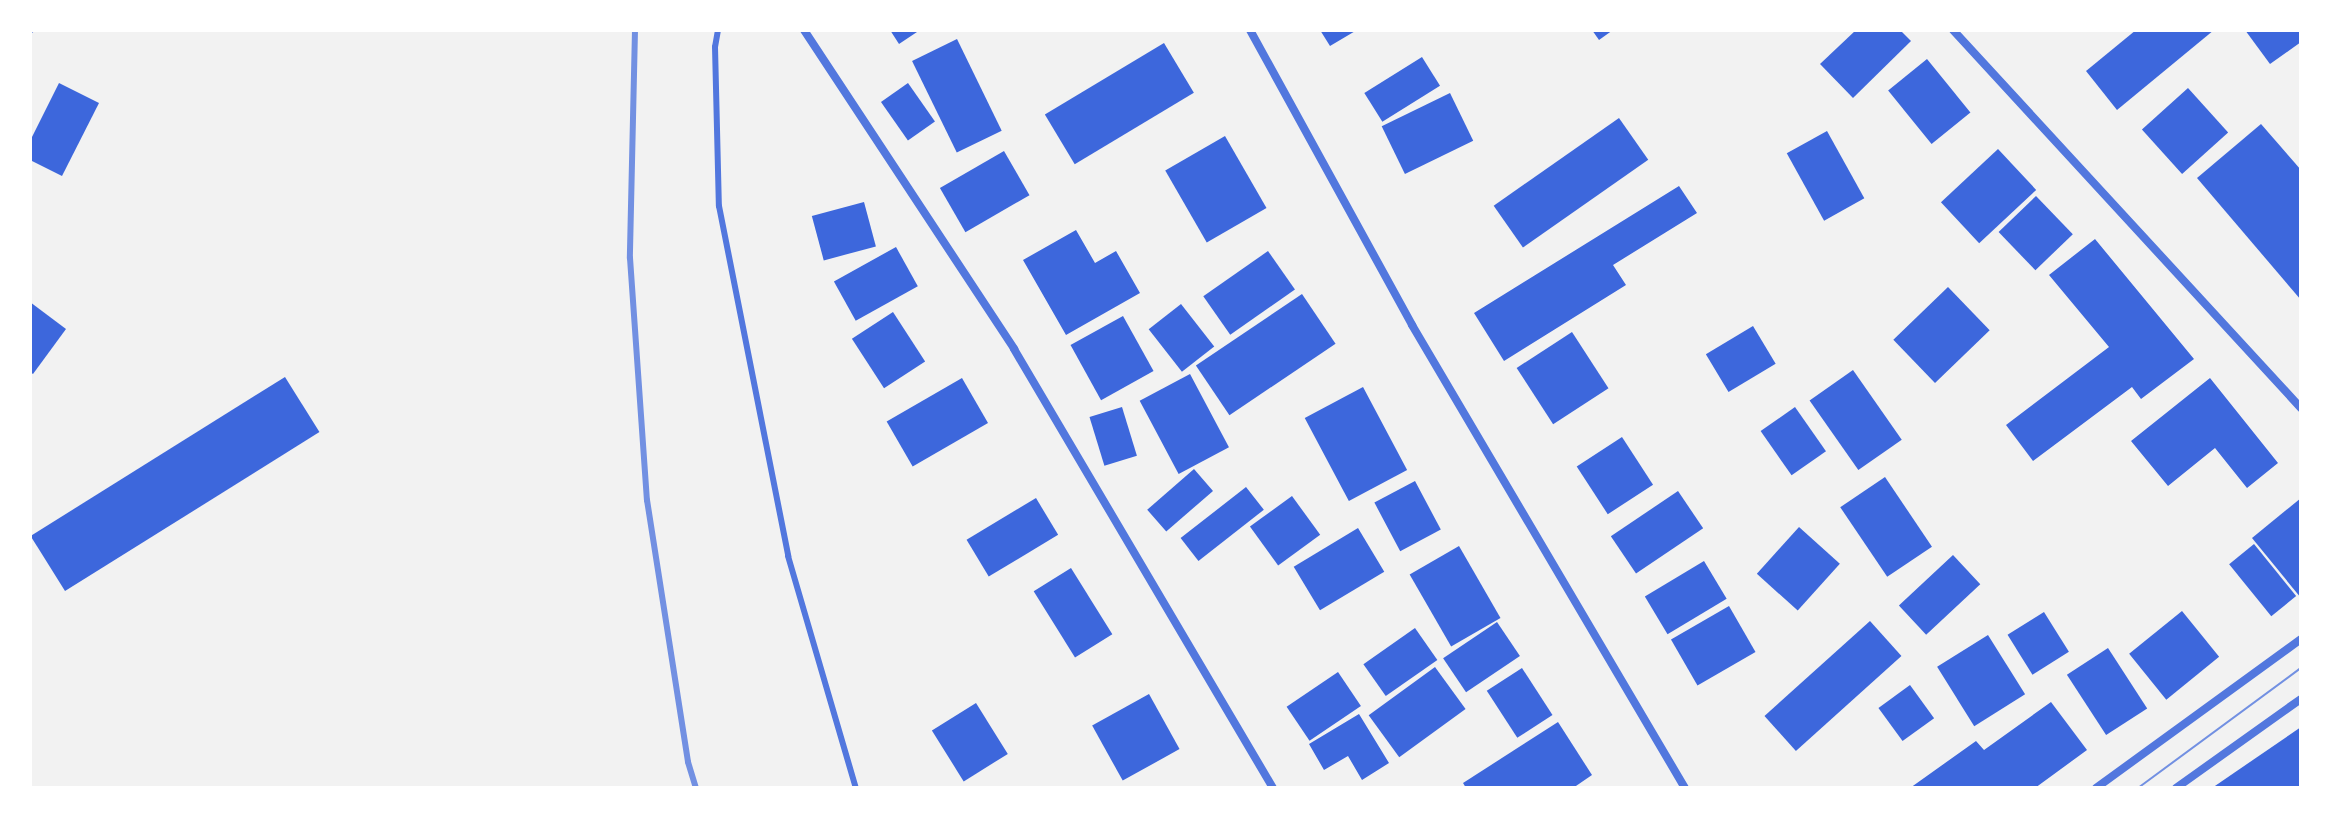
<!DOCTYPE html>
<html>
<head>
<meta charset="utf-8">
<style>
  body { margin:0 }
  #map { position:relative; width:2331px; height:818px; overflow:hidden; background:#f2f2f2; font-family:"Open Sans",sans-serif }
  div>[style] { position:absolute }
  .building>* { inset:0; background:#3d67dc; transform-origin:0 0 }
  .service>* { height:6px; margin:-3px; padding:0 3px; transform-origin:3px; border-radius:3px; background:#5277de }
  .minor>* { height:8px; margin:-4px; padding:0 4px; transform-origin:4px; border-radius:4px; background:#5277de }
  .tram>* { height:2px; margin:-1px; padding:0 1px; transform-origin:1px; border-radius:1px; background:#7290e2 }
  .rail>* { height:6px; margin:-3px; padding:0 3px; transform-origin:3px; border-radius:3px; background:#7290e2 }
  span { translate:-50% -50%; white-space:nowrap; text-align:center; line-height:1.15; -webkit-text-stroke:8px #fff; paint-order:stroke }
  .frame { position:absolute; inset:0; border:32px solid #fff; pointer-events:none }
</style>
</head>
<body>
<div id="map">
  <div class="building">
    <i style="clip-path:polygon(890px 30px,920px 30px,899px 44px)"></i>
    <i style="clip-path:polygon(1320px 30px,1357px 30px,1330px 46px)"></i>
    <i style="clip-path:polygon(1592px 30px,1613px 30px,1599px 40px)"></i>
    <i style="clip-path:polygon(1856px 30px,1900px 30px,1911px 41px,1853px 98px,1820px 64px)"></i>
    <i style="clip-path:polygon(2136px 30px,2214px 30px,2117px 110px,2086px 71px)"></i>
    <i style="clip-path:polygon(2245px 30px,2301px 30px,2301px 42px,2270px 64px)"></i>
    <i style="left:957px;top:39px;width:102px;height:50px;rotate:64deg"></i>
    <i style="left:1164px;top:43px;width:58px;height:139px;rotate:59deg"></i>
    <i style="left:1422px;top:57px;width:34px;height:68px;rotate:58deg"></i>
    <i style="left:1927px;top:59px;width:69px;height:50px;rotate:51deg"></i>
    <i style="clip-path:polygon(59px 83px,99px 103px,62px 176px,30px 160px,30px 141px)"></i>
    <i style="left:908px;top:83px;width:47px;height:33px;rotate:55deg"></i>
    <i style="left:2188px;top:88px;width:60px;height:62px;rotate:48deg"></i>
    <i style="left:1450px;top:93px;width:53px;height:76px;rotate:64deg"></i>
    <i style="left:1619px;top:118px;width:51px;height:153px;rotate:55deg"></i>
    <i style="clip-path:polygon(2261px 124px,2301px 170px,2301px 300px,2197px 178px)"></i>
    <i style="left:1827px;top:131px;width:77px;height:46px;rotate:61deg"></i>
    <i style="left:1225px;top:136px;width:83px;height:69px;rotate:60deg"></i>
    <i style="left:1998px;top:149px;width:56px;height:78px;rotate:47deg"></i>
    <i style="left:1004px;top:151px;width:51px;height:74px;rotate:60deg"></i>
    <i style="clip-path:polygon(1679px 186px,1697px 213px,1613px 265px,1626px 285px,1504px 361px,1474px 313px)"></i>
    <i style="left:2036px;top:196px;width:53px;height:52px;rotate:46deg"></i>
    <i style="left:864px;top:202px;width:46px;height:54px;rotate:75deg"></i>
    <i style="clip-path:polygon(1076px 230px,1095px 263px,1116px 251px,1140px 293px,1066px 335px,1023px 260px)"></i>
    <i style="clip-path:polygon(2095px 239px,2194px 359px,2141px 399px,2132px 387px,2033px 461px,2006px 425px,2109px 347px,2049px 275px)"></i>
    <i style="left:896px;top:247px;width:45px;height:71px;rotate:61deg"></i>
    <i style="left:1268px;top:251px;width:47px;height:79px;rotate:55deg"></i>
    <i style="left:1948px;top:287px;width:60px;height:76px;rotate:46deg"></i>
    <i style="left:1302px;top:294px;width:60px;height:128px;rotate:56deg"></i>
    <i style="clip-path:polygon(30px 302px,66px 329px,33px 374px,30px 372px)"></i>
    <i style="left:1181px;top:304px;width:54px;height:41px;rotate:52deg"></i>
    <i style="left:893px;top:312px;width:59px;height:49px;rotate:57deg"></i>
    <i style="left:1123px;top:316px;width:63px;height:60px;rotate:61deg"></i>
    <i style="left:1753px;top:326px;width:44px;height:55px;rotate:59deg"></i>
    <i style="left:1572px;top:332px;width:67px;height:66px;rotate:57deg"></i>
    <i style="left:1853px;top:370px;width:85px;height:53px;rotate:55deg"></i>
    <i style="left:1190px;top:374px;width:83px;height:57px;rotate:62deg"></i>
    <i style="left:285px;top:377px;width:65px;height:300px;rotate:58deg"></i>
    <i style="left:962px;top:378px;width:52px;height:87px;rotate:60deg"></i>
    <i style="clip-path:polygon(2210px 378px,2278px 463px,2247px 488px,2215px 448px,2168px 486px,2131px 441px)"></i>
    <i style="left:1363px;top:387px;width:94px;height:66px;rotate:62deg"></i>
    <i style="left:1122px;top:407px;width:51px;height:34px;rotate:73deg"></i>
    <i style="left:1795px;top:407px;width:54px;height:42px;rotate:55deg"></i>
    <i style="left:1622px;top:437px;width:57px;height:54px;rotate:57deg"></i>
    <i style="left:1194px;top:469px;width:29px;height:62px;rotate:49deg"></i>
    <i style="left:1885px;top:477px;width:84px;height:54px;rotate:56deg"></i>
    <i style="left:1415px;top:481px;width:55px;height:46px;rotate:62deg"></i>
    <i style="left:1246px;top:487px;width:29px;height:83px;rotate:52deg"></i>
    <i style="left:1678px;top:491px;width:45px;height:81px;rotate:56deg"></i>
    <i style="left:1292px;top:496px;width:48px;height:52px;rotate:54deg"></i>
    <i style="left:1036px;top:498px;width:43px;height:81px;rotate:59deg"></i>
    <i style="clip-path:polygon(2301px 498px,2301px 598px,2252px 538px)"></i>
    <i style="left:1799px;top:527px;width:55px;height:63px;rotate:42deg"></i>
    <i style="left:1358px;top:528px;width:51px;height:75px;rotate:59deg"></i>
    <i style="left:2254px;top:544px;width:67px;height:32px;rotate:51deg"></i>
    <i style="left:1459px;top:546px;width:83px;height:57px;rotate:60deg"></i>
    <i style="left:1953px;top:555px;width:40px;height:74px;rotate:47deg"></i>
    <i style="left:1704px;top:561px;width:44px;height:69px;rotate:59deg"></i>
    <i style="left:1071px;top:568px;width:78px;height:44px;rotate:58deg"></i>
    <i style="left:1729px;top:606px;width:53px;height:67px;rotate:60deg"></i>
    <i style="left:2182px;top:611px;width:59px;height:68px;rotate:51deg"></i>
    <i style="left:2044px;top:612px;width:47px;height:43px;rotate:58deg"></i>
    <i style="left:1870px;top:621px;width:47px;height:142px;rotate:48deg"></i>
    <i style="left:1497px;top:622px;width:41px;height:65px;rotate:56deg"></i>
    <i style="left:1415px;top:628px;width:39px;height:63px;rotate:55deg"></i>
    <i style="left:1988px;top:635px;width:70px;height:60px;rotate:58deg"></i>
    <i style="left:2108px;top:648px;width:72px;height:49px;rotate:57deg"></i>
    <i style="left:1435px;top:667px;width:52px;height:82px;rotate:54deg"></i>
    <i style="left:1522px;top:668px;width:56px;height:42px;rotate:57deg"></i>
    <i style="left:1338px;top:672px;width:41px;height:62px;rotate:56deg"></i>
    <i style="left:1910px;top:685px;width:41px;height:39px;rotate:54deg"></i>
    <i style="left:1149px;top:694px;width:63px;height:65px;rotate:61deg"></i>
    <i style="clip-path:polygon(2051px 702px,2087px 750px,2035px 788px,1910px 788px,1976px 741px,1984px 750px)"></i>
    <i style="left:976px;top:703px;width:60px;height:52px;rotate:58deg"></i>
    <i style="clip-path:polygon(1359px 714px,1389px 763px,1362px 780px,1348px 756px,1324px 770px,1309px 744px)"></i>
    <i style="clip-path:polygon(1558px 722px,1592px 775px,1573px 788px,1466px 788px,1463px 783px)"></i>
    <i style="clip-path:polygon(2301px 727px,2301px 788px,2212px 788px)"></i>
  </div>
  <div class="service">
    <i style="left:718px;top:30px;width:17px;rotate:100deg"></i>
    <i style="left:715px;top:47px;width:159px;rotate:88.6deg"></i>
    <i style="left:719px;top:206px;width:357px;rotate:78.8deg"></i>
    <i style="left:788px;top:556px;width:242px;rotate:73.7deg"></i>
  </div>
  <div class="minor">
    <i style="left:804px;top:30px;width:382px;rotate:56.6deg"></i>
    <i style="left:1014px;top:349px;width:510px;rotate:59.46deg"></i>
    <i style="left:1250px;top:30px;width:337px;rotate:61.2deg"></i>
    <i style="left:1412px;top:325px;width:537px;rotate:59.48deg"></i>
    <i style="left:1953px;top:30px;width:514px;rotate:47.37deg"></i>
    <i style="left:2096px;top:788px;width:253px;rotate:-36deg"></i>
    <i style="left:2176px;top:788px;width:153px;rotate:-35.5deg"></i>
  </div>
  <div class="tram">
    <i style="left:2138px;top:788px;width:202px;rotate:-36.4deg"></i>
  </div>
  <div class="rail">
    <i style="left:635px;top:30px;width:228px;rotate:91.3deg"></i>
    <i style="left:630px;top:258px;width:243px;rotate:86deg"></i>
    <i style="left:647px;top:500px;width:265px;rotate:81.1deg"></i>
    <i style="left:688px;top:762px;width:27px;rotate:73deg"></i>
    <i style="left:30px;top:31px;width:1px;rotate:-45deg"></i>
  </div>
  <div class="frame"></div>
</div>
</body>
</html>
